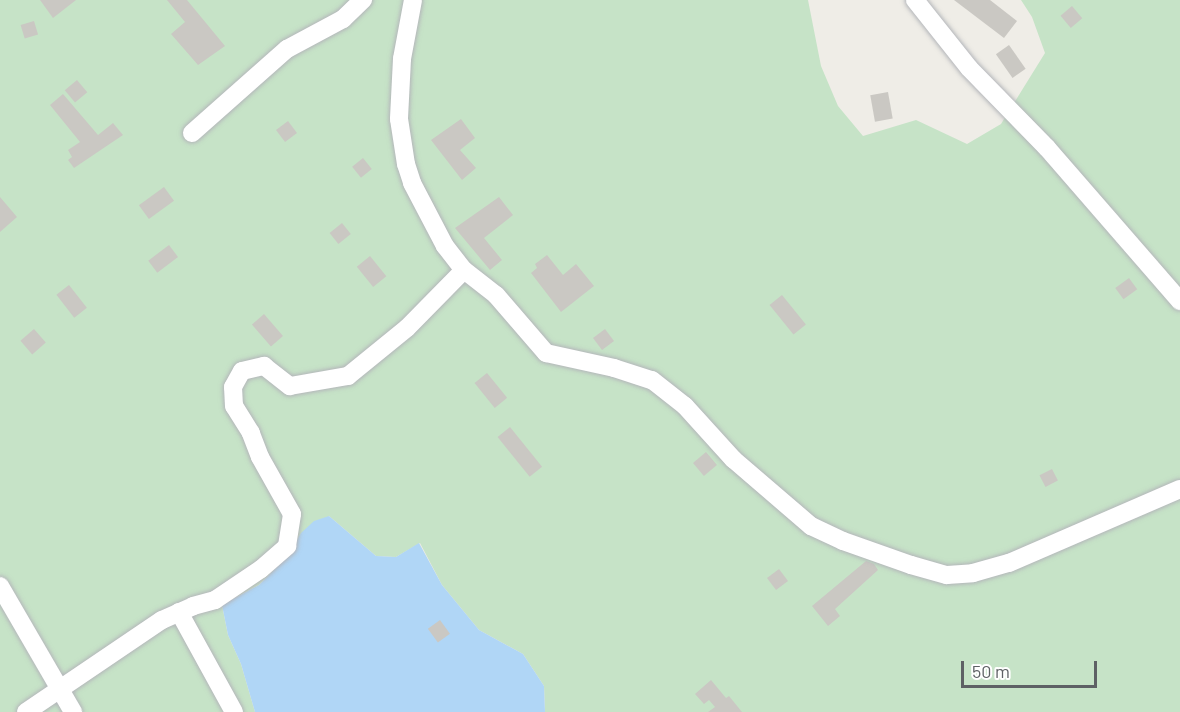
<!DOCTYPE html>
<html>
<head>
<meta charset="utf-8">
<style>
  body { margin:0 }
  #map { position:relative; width:1180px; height:712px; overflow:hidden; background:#efede7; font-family:Barlow,sans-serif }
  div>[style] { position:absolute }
  .green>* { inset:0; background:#c6e3c7 }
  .water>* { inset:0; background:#b0d6f6 }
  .building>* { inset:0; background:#cac8c3; transform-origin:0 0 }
  .roads { filter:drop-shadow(0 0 2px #b4b6ba) drop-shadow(0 0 2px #b4b6ba) }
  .minor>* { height:18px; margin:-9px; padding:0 9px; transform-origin:9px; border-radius:9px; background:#fff }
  span { translate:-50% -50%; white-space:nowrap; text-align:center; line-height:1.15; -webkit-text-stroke:5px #fff; paint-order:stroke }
  .scale { position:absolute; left:961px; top:661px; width:136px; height:27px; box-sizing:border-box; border:3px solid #5e6165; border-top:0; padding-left:8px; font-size:18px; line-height:21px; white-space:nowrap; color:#5e6165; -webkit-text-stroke:4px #fff; paint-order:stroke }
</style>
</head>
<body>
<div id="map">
  <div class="green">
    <i style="clip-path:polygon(0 0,808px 0,821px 66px,838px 106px,863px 136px,916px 120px,967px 144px,1001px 124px,1045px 53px,1032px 17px,1021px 0,1180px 0,1180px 712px,545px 712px,544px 686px,523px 654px,479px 630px,442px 585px,420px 543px,396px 557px,376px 556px,329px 516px,259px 585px,222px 605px,228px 635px,241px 664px,255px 712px,0 712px)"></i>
  </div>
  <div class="water">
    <i style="clip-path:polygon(329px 516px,376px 556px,396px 557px,419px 543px,442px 585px,479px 630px,523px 654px,544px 686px,545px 712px,255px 712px,241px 664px,228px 635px,222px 605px,259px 585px,286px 558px,301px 533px,314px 521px)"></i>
  </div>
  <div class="building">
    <i style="clip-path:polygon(40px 0,76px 0,53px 18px)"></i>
    <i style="clip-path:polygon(167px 0,187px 0,225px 46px,198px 65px,171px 34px,185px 22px)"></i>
    <i style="clip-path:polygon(954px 0,990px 0,1017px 21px,1004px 38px)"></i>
    <i style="left:1072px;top:6px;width:16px;height:15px;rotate:50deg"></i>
    <i style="left:34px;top:21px;width:14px;height:14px;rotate:73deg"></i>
    <i style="left:1009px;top:45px;width:29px;height:16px;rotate:55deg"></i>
    <i style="left:77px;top:80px;width:16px;height:16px;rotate:50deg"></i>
    <i style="left:888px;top:92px;width:27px;height:18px;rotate:80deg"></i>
    <i style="clip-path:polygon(63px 94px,98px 135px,113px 123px,123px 135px,74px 168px,68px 160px,72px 157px,68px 150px,80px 142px,50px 105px)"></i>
    <i style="clip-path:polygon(461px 119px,475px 138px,460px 150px,476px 168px,462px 180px,431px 140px)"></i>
    <i style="left:288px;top:121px;width:15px;height:15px;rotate:53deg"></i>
    <i style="left:363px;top:158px;width:14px;height:14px;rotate:51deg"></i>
    <i style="left:164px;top:187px;width:17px;height:31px;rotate:54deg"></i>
    <i style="clip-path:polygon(0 197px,17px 217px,0 232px)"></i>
    <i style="clip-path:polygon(499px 197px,513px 215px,484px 238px,502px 260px,490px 270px,455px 228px)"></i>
    <i style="left:342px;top:223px;width:14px;height:16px;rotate:51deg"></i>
    <i style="left:169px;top:245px;width:15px;height:26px;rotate:53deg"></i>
    <i style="clip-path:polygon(547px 255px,563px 275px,576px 264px,594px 286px,561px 312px,531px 273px,537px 268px,535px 264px)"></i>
    <i style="left:370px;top:256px;width:26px;height:17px;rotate:51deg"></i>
    <i style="left:1129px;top:278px;width:14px;height:17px;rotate:54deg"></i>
    <i style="left:69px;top:285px;width:29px;height:16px;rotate:52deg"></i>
    <i style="left:782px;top:295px;width:38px;height:16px;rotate:51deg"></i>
    <i style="left:264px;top:314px;width:29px;height:16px;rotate:49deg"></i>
    <i style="left:34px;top:329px;width:18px;height:18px;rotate:49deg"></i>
    <i style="left:605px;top:329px;width:15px;height:15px;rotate:53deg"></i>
    <i style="left:487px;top:373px;width:32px;height:16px;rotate:51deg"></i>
    <i style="left:510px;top:427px;width:51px;height:16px;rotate:51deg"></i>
    <i style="left:706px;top:452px;width:17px;height:17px;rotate:50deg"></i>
    <i style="left:1052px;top:469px;width:13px;height:14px;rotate:63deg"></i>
    <i style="clip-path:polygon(866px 561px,874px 564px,878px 570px,835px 609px,840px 616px,828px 626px,812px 606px)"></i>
    <i style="left:779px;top:569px;width:15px;height:15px;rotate:53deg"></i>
    <i style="left:440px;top:620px;width:17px;height:15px;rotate:54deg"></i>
    <i style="clip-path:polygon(711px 680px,726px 698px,729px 696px,742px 712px,708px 712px,715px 707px,709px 700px,704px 704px,695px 694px)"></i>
  </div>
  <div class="roads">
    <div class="minor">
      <i style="left:413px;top:0;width:60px;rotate:100.6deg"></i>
      <i style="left:402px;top:59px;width:60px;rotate:92.9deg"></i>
      <i style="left:399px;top:119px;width:46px;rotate:81.2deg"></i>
      <i style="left:406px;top:164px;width:20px;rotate:72deg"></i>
      <i style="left:412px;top:183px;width:71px;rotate:62.4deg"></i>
      <i style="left:445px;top:246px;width:31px;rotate:52deg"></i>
      <i style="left:915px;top:0;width:87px;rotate:51.5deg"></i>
      <i style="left:969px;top:68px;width:112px;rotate:45.7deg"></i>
      <i style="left:1047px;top:148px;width:203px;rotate:49deg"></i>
      <i style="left:192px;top:133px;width:127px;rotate:-41.5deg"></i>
      <i style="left:287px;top:49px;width:64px;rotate:-28.2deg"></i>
      <i style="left:343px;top:19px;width:28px;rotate:-44deg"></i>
      <i style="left:0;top:586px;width:146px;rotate:59.9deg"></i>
      <i style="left:179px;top:612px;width:114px;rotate:61.2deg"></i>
      <i style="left:26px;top:712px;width:164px;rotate:-34.1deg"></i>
      <i style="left:162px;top:620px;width:34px;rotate:-24deg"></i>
      <i style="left:193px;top:606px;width:23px;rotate:-15deg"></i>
      <i style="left:215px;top:600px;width:55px;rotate:-34deg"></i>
      <i style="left:261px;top:569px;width:35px;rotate:-41deg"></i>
      <i style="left:287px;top:546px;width:32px;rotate:-81deg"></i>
      <i style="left:292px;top:514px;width:65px;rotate:-119.3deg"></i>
      <i style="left:260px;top:457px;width:26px;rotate:-111deg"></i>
      <i style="left:251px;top:433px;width:32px;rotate:-122deg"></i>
      <i style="left:234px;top:406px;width:19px;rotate:-93deg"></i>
      <i style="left:233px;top:387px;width:18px;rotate:-61deg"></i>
      <i style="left:242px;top:371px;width:23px;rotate:-13deg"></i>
      <i style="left:264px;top:366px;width:33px;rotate:38deg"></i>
      <i style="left:290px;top:386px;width:59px;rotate:-9.8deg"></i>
      <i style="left:348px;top:376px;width:76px;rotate:-39.1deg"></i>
      <i style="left:407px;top:328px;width:81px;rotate:-45.5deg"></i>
      <i style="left:464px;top:270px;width:41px;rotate:38deg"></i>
      <i style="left:496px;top:295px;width:77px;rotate:49.2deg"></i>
      <i style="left:546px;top:353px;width:70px;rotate:12.4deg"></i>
      <i style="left:614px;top:368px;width:40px;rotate:18deg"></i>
      <i style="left:652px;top:380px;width:42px;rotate:38.2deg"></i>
      <i style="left:685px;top:406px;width:72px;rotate:47.8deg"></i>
      <i style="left:733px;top:459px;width:103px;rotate:40.7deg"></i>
      <i style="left:811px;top:526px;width:35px;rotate:25deg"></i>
      <i style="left:843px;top:541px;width:72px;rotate:19.4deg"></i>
      <i style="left:911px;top:565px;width:37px;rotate:16deg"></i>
      <i style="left:947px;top:575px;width:26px;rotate:-4deg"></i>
      <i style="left:973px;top:573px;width:37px;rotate:-16deg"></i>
      <i style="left:1009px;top:563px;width:186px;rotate:-23.4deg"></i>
    </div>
  </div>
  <div class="scale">50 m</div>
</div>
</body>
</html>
